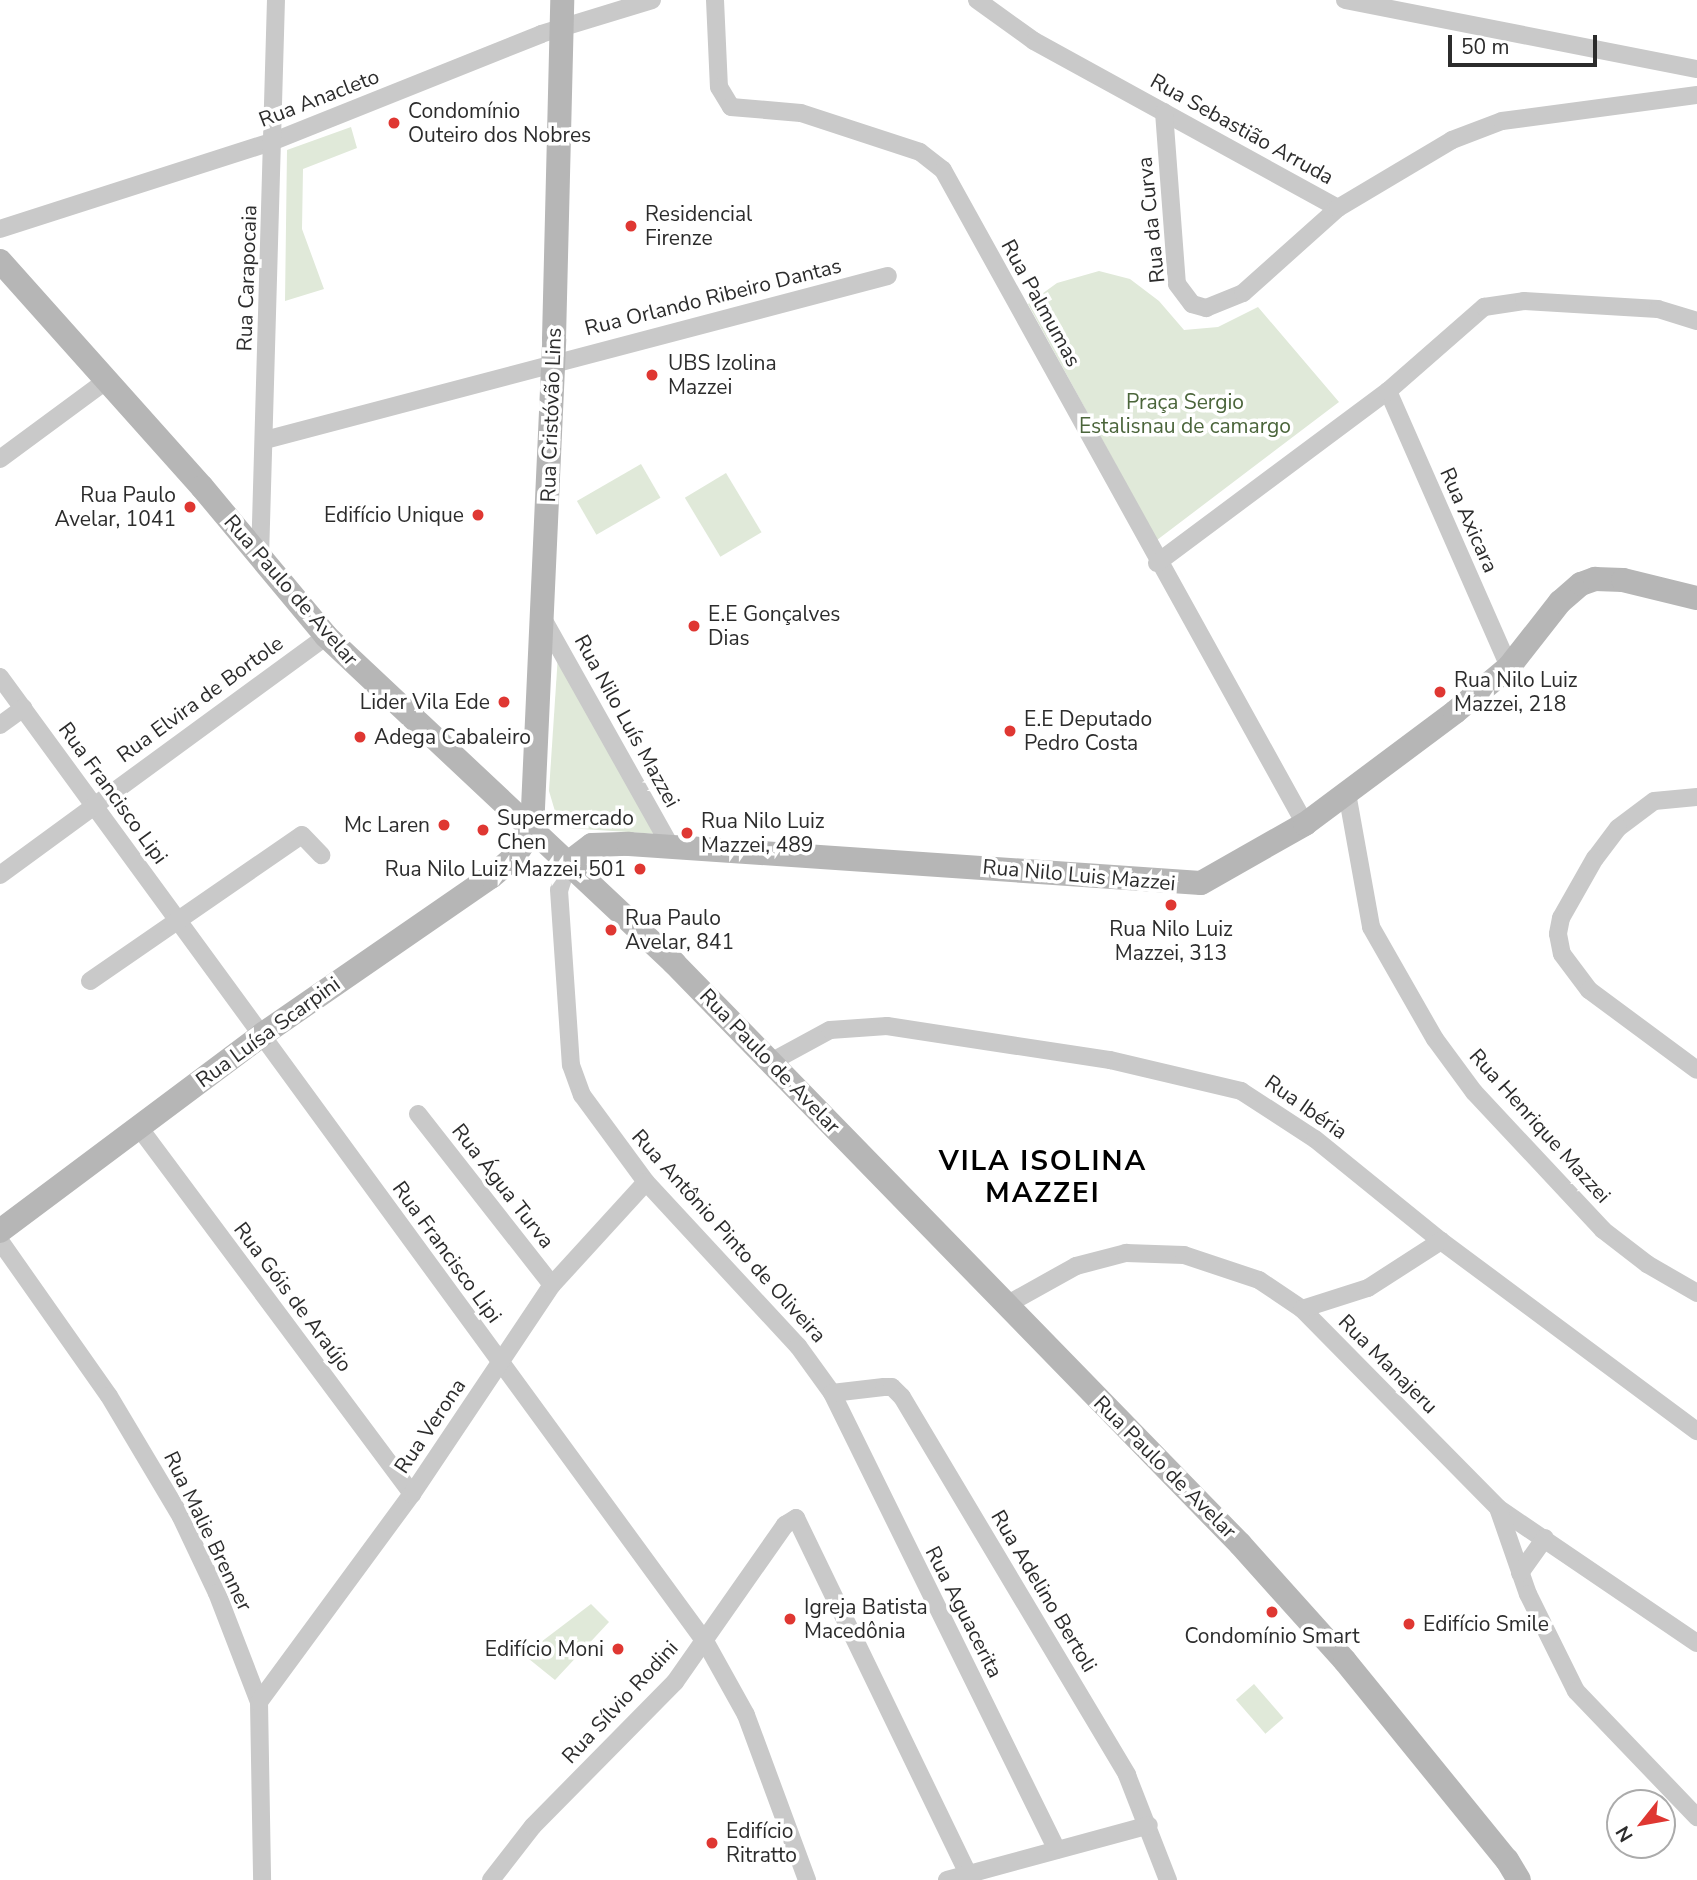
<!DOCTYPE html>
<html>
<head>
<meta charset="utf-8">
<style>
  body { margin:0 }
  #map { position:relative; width:1697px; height:1880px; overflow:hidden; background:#fff; font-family:"Nunito Sans",sans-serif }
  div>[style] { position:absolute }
  .green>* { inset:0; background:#e0e9d9; transform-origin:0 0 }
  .street>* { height:18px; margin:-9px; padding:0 9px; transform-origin:9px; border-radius:9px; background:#c9c9c9 }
  .secondary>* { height:24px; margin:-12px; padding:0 12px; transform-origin:12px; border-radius:12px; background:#b6b6b6 }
  .dots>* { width:19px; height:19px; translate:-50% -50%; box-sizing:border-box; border:4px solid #fff; border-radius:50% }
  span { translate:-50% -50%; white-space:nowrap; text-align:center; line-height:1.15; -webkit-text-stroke:7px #fff; paint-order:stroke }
  .street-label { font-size:21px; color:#2c2c2c }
  .poi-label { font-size:21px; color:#2c2c2c }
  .left { translate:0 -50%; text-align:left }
  .right { translate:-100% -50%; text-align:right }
  .park-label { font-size:21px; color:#4b653b }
  .district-label { font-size:28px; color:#000; font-weight:700; letter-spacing:2px }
  .north { position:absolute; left:1606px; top:1789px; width:70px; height:70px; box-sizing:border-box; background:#fff; border:2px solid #ababab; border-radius:50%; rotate:239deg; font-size:19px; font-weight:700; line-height:28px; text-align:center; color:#2c2c2c }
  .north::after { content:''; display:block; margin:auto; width:24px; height:32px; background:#df3732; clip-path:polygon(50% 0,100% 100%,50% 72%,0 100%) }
  .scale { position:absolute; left:1448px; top:35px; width:149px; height:32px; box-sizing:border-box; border:4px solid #2c2c2c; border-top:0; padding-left:9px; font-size:21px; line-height:24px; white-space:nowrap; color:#2c2c2c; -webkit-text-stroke:5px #fff; paint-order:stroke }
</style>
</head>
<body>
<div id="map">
  <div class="green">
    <i style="clip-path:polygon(351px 127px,357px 148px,303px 169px,302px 229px,324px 289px,285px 301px,287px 150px)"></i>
    <i style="clip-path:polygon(1099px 271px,1130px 279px,1159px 301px,1184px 330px,1218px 327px,1258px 307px,1339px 402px,1157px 540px,1028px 304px,1057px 283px)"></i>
    <i style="left:641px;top:464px;width:39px;height:74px;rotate:60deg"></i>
    <i style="left:726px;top:473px;width:69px;height:48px;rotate:59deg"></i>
    <i style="clip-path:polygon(558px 655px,659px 834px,566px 828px,557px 818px,549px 791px)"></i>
    <i style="clip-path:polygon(591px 1604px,609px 1622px,555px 1680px,524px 1655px)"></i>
    <i style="left:1254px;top:1684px;width:45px;height:24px;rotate:49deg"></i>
  </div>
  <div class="street">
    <i style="left:715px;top:0;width:87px;rotate:87.4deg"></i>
    <i style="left:719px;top:87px;width:23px;rotate:59deg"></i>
    <i style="left:731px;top:107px;width:70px;rotate:4.9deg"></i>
    <i style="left:801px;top:113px;width:125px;rotate:18.1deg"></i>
    <i style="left:920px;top:152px;width:29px;rotate:38deg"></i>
    <i style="left:943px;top:170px;width:748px;rotate:61.03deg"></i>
    <i style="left:977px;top:0;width:70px;rotate:35.7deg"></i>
    <i style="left:1034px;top:41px;width:347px;rotate:28.8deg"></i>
    <i style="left:1345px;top:0;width:359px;rotate:11.1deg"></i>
    <i style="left:1164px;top:112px;width:172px;rotate:85.7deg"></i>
    <i style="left:1177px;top:284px;width:25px;rotate:53deg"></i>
    <i style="left:1192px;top:304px;width:15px;rotate:16deg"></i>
    <i style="left:1206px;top:308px;width:40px;rotate:-22deg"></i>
    <i style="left:1243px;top:293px;width:127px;rotate:-41.8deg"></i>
    <i style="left:1338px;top:208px;width:133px;rotate:-30.8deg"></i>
    <i style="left:1452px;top:140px;width:53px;rotate:-20.8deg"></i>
    <i style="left:1502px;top:121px;width:197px;rotate:-7.6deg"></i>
    <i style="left:0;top:229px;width:288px;rotate:-17.8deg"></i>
    <i style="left:274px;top:141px;width:288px;rotate:-21.8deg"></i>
    <i style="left:541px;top:34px;width:116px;rotate:-17deg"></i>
    <i style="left:1388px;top:391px;width:301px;rotate:66.3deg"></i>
    <i style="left:265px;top:440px;width:644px;rotate:-14.75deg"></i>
    <i style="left:0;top:459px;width:133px;rotate:-36.4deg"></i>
    <i style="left:260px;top:558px;width:558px;rotate:-88.36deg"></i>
    <i style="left:1157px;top:563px;width:288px;rotate:-36.7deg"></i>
    <i style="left:1388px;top:391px;width:128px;rotate:-41.2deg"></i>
    <i style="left:1484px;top:307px;width:40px;rotate:-8.5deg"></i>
    <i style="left:1524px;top:301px;width:134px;rotate:3.4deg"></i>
    <i style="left:1658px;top:309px;width:41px;rotate:17.1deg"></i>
    <i style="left:543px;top:619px;width:261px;rotate:60.7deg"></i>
    <i style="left:0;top:677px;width:1196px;rotate:53.84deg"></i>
    <i style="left:706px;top:1643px;width:82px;rotate:60.9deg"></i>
    <i style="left:746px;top:1715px;width:176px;rotate:69.7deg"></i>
    <i style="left:0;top:725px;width:29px;rotate:-36deg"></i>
    <i style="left:1347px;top:793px;width:136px;rotate:79.8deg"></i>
    <i style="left:1371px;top:927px;width:129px;rotate:60.3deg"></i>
    <i style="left:1435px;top:1039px;width:66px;rotate:53.7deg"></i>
    <i style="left:1474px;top:1092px;width:189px;rotate:46.9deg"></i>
    <i style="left:1603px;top:1230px;width:56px;rotate:37.7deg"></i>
    <i style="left:1647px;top:1264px;width:58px;rotate:30.1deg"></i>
    <i style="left:1697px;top:797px;width:43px;rotate:174.7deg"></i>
    <i style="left:1654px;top:801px;width:45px;rotate:143.1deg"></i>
    <i style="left:1618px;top:828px;width:38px;rotate:127deg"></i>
    <i style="left:1595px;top:858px;width:69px;rotate:119.5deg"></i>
    <i style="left:1561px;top:918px;width:16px;rotate:101deg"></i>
    <i style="left:1558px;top:934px;width:20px;rotate:79deg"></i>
    <i style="left:1562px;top:954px;width:45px;rotate:53.1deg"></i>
    <i style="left:1589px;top:990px;width:134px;rotate:36.5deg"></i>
    <i style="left:568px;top:863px;width:28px;rotate:108deg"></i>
    <i style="left:559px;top:890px;width:175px;rotate:86.1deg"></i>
    <i style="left:571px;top:1065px;width:32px;rotate:70deg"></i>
    <i style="left:582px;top:1095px;width:108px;rotate:53.7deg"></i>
    <i style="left:646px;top:1182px;width:224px;rotate:47.2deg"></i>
    <i style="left:798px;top:1346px;width:58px;rotate:54.1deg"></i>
    <i style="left:832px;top:1393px;width:509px;rotate:63.79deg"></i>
    <i style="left:0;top:875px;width:404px;rotate:-36.2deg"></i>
    <i style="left:90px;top:981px;width:257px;rotate:-34.6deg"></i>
    <i style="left:302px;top:835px;width:28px;rotate:46deg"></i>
    <i style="left:771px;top:1062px;width:67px;rotate:-28.5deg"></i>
    <i style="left:830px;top:1030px;width:57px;rotate:-4deg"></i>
    <i style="left:887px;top:1026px;width:226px;rotate:8.7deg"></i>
    <i style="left:1110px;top:1060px;width:135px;rotate:13.3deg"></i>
    <i style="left:1241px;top:1091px;width:88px;rotate:33deg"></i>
    <i style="left:1315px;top:1139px;width:162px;rotate:39deg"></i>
    <i style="left:1441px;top:1241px;width:319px;rotate:36.6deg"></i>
    <i style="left:418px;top:1114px;width:217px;rotate:51.9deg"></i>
    <i style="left:138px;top:1126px;width:459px;rotate:53.3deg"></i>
    <i style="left:0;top:1241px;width:189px;rotate:54.9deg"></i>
    <i style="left:109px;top:1396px;width:141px;rotate:59.2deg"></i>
    <i style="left:181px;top:1517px;width:84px;rotate:64.7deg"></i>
    <i style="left:217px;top:1593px;width:117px;rotate:68.9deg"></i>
    <i style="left:259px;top:1702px;width:178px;rotate:89deg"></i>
    <i style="left:1006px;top:1305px;width:80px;rotate:-29.1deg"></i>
    <i style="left:1076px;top:1266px;width:52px;rotate:-14.6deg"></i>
    <i style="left:1126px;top:1253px;width:58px;rotate:2deg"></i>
    <i style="left:1184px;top:1255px;width:79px;rotate:18.4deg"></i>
    <i style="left:1259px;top:1280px;width:52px;rotate:34deg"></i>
    <i style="left:1302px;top:1309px;width:279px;rotate:45.4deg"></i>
    <i style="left:1498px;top:1508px;width:240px;rotate:34.2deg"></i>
    <i style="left:1302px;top:1309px;width:69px;rotate:-17.7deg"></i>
    <i style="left:1368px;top:1288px;width:87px;rotate:-32.8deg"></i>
    <i style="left:832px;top:1393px;width:52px;rotate:-6.6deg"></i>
    <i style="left:884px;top:1387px;width:8px"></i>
    <i style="left:892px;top:1387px;width:14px;rotate:45deg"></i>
    <i style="left:902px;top:1397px;width:440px;rotate:59.2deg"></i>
    <i style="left:1127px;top:1775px;width:113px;rotate:68.7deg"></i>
    <i style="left:1498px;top:1508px;width:91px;rotate:70.8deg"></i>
    <i style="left:1528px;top:1594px;width:108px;rotate:63.7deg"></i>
    <i style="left:1576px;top:1691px;width:175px;rotate:46.2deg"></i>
    <i style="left:1520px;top:1573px;width:43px;rotate:-54.5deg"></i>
    <i style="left:259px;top:1702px;width:258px;rotate:-53.7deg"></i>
    <i style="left:412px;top:1494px;width:252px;rotate:-56.2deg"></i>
    <i style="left:552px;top:1285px;width:139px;rotate:-47.6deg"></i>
    <i style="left:491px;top:1880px;width:68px;rotate:-52.1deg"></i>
    <i style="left:533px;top:1826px;width:202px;rotate:-45.4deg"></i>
    <i style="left:675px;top:1682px;width:192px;rotate:-55deg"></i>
    <i style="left:785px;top:1525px;width:13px;rotate:-32deg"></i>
    <i style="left:796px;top:1518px;width:395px;rotate:64.2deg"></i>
    <i style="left:947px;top:1880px;width:209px;rotate:-15.2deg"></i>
  </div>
  <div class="secondary">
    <i style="left:0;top:261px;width:303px;rotate:48.2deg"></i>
    <i style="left:202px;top:487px;width:194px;rotate:50.2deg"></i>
    <i style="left:326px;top:636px;width:478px;rotate:43.2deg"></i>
    <i style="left:674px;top:963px;width:811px;rotate:45.75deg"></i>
    <i style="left:1240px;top:1544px;width:157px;rotate:48.1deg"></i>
    <i style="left:1345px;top:1661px;width:257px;rotate:50.9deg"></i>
    <i style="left:1507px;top:1860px;width:23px;rotate:59deg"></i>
    <i style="left:568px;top:863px;width:30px;rotate:-37deg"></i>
    <i style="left:592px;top:845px;width:37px;rotate:-2deg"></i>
    <i style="left:629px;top:844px;width:573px;rotate:3.9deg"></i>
    <i style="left:1201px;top:883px;width:120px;rotate:-29.6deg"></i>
    <i style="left:1305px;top:824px;width:187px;rotate:-36.7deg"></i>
    <i style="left:1455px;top:712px;width:70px;rotate:-39.8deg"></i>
    <i style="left:1509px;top:667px;width:83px;rotate:-51.9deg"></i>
    <i style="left:1560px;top:602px;width:28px;rotate:-41deg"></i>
    <i style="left:1581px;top:584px;width:15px;rotate:-20deg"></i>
    <i style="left:1595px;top:579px;width:28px;rotate:2deg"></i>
    <i style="left:1623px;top:580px;width:76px;rotate:13.7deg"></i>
    <i style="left:0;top:1231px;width:329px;rotate:-36.8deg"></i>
    <i style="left:263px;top:1034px;width:277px;rotate:-34.6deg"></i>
    <i style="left:491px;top:877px;width:32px;rotate:-41deg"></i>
    <i style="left:515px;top:856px;width:31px;rotate:-57deg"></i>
    <i style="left:532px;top:830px;width:491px;rotate:-87.4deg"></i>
    <i style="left:554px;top:339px;width:339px;rotate:-88.6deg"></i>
  </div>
  <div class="dots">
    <i style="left:394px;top:123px;background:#df3732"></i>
    <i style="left:631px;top:226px;background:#df3732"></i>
    <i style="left:652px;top:375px;background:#df3732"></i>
    <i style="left:190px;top:507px;background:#df3732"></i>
    <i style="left:478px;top:515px;background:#df3732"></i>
    <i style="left:694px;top:626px;background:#df3732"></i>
    <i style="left:1440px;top:692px;background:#df3732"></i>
    <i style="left:504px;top:702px;background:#df3732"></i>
    <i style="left:1010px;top:731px;background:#df3732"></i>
    <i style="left:360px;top:737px;background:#df3732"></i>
    <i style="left:444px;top:825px;background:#df3732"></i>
    <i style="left:483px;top:830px;background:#df3732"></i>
    <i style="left:687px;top:833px;background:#df3732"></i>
    <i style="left:640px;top:869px;background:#df3732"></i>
    <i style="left:1171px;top:905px;background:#df3732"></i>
    <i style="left:611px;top:930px;background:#df3732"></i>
    <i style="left:1272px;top:1612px;background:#df3732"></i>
    <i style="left:790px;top:1619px;background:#df3732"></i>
    <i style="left:1409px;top:1624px;background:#df3732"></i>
    <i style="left:618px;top:1649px;background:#df3732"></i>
    <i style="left:712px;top:1843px;background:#df3732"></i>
  </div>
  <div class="street-label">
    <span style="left:319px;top:98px;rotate:-21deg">Rua Anacleto</span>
    <span style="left:1242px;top:129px;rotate:29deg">Rua Sebastião Arruda</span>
    <span style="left:1151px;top:220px;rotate:-96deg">Rua da Curva</span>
    <span style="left:247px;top:278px;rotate:-88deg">Rua Carapocaia</span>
    <span style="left:713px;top:297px;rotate:-14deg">Rua Orlando Ribeiro Dantas</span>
    <span style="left:1041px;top:303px;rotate:61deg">Rua Palmumas</span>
    <span style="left:551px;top:415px;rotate:-88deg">Rua Cristóvão Lins</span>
    <span style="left:1469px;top:520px;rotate:66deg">Rua Axicara</span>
    <span style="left:291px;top:590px;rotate:49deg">Rua Paulo de Avelar</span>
    <span style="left:200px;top:699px;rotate:-36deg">Rua Elvira de Bortole</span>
    <span style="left:627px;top:721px;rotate:61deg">Rua Nilo Luís Mazzei</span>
    <span style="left:113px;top:793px;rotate:54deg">Rua Francisco Lipi</span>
    <span style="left:1079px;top:875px;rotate:5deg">Rua Nilo Luis Mazzei</span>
    <span style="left:268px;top:1032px;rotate:-36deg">Rua Luísa Scarpini</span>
    <span style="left:770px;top:1061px;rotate:46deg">Rua Paulo de Avelar</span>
    <span style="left:1306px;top:1107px;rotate:35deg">Rua Ibéria</span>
    <span style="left:1540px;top:1126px;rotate:48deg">Rua Henrique Mazzei</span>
    <span style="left:503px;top:1186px;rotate:52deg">Rua Água Turva</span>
    <span style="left:729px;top:1236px;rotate:48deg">Rua Antônio Pinto de Oliveira</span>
    <span style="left:447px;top:1252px;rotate:54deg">Rua Francisco Lipi</span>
    <span style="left:293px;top:1297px;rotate:53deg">Rua Góis de Araújo</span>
    <span style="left:1388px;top:1364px;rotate:45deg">Rua Manajeru</span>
    <span style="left:430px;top:1426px;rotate:-56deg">Rua Verona</span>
    <span style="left:1165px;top:1467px;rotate:45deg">Rua Paulo de Avelar</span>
    <span style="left:208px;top:1531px;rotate:64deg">Rua Malie Brenner</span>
    <span style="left:1044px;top:1591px;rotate:59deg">Rua Adelino Bertoli</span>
    <span style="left:964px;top:1612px;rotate:63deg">Rua Aguacerita</span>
    <span style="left:620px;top:1702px;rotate:-47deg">Rua Sílvio Rodini</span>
  </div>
  <div class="poi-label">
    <span class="left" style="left:408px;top:123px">Condomínio<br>Outeiro dos Nobres</span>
    <span class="left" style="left:645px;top:226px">Residencial<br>Firenze</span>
    <span class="left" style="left:668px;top:375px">UBS Izolina<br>Mazzei</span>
    <span class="right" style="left:176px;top:507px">Rua Paulo<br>Avelar, 1041</span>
    <span class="right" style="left:464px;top:515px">Edifício Unique</span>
    <span class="left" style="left:708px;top:626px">E.E Gonçalves<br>Dias</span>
    <span class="left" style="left:1454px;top:692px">Rua Nilo Luiz<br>Mazzei, 218</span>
    <span class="right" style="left:490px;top:702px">Lider Vila Ede</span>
    <span class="left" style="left:1024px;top:731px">E.E Deputado<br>Pedro Costa</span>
    <span class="left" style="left:374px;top:737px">Adega Cabaleiro</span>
    <span class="left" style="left:497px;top:830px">Supermercado<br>Chen</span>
    <span class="left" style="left:701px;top:833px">Rua Nilo Luiz<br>Mazzei, 489</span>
    <span class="right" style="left:430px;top:825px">Mc Laren</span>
    <span class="right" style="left:626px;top:869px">Rua Nilo Luiz Mazzei, 501</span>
    <span class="left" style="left:625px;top:930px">Rua Paulo<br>Avelar, 841</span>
    <span style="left:1171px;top:941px">Rua Nilo Luiz<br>Mazzei, 313</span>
    <span class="left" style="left:804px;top:1619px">Igreja Batista<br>Macedônia</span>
    <span class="left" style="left:1423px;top:1624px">Edifício Smile</span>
    <span style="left:1272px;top:1636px">Condomínio Smart</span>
    <span class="right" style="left:604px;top:1649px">Edifício Moni</span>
    <span class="left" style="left:726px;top:1843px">Edifício<br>Ritratto</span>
  </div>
  <div class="park-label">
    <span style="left:1185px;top:414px">Praça Sergio<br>Estalisnau de camargo</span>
  </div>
  <div class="district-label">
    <span style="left:1043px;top:1177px">VILA ISOLINA<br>MAZZEI</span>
  </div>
  <div class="north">N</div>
  <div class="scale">50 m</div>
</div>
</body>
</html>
